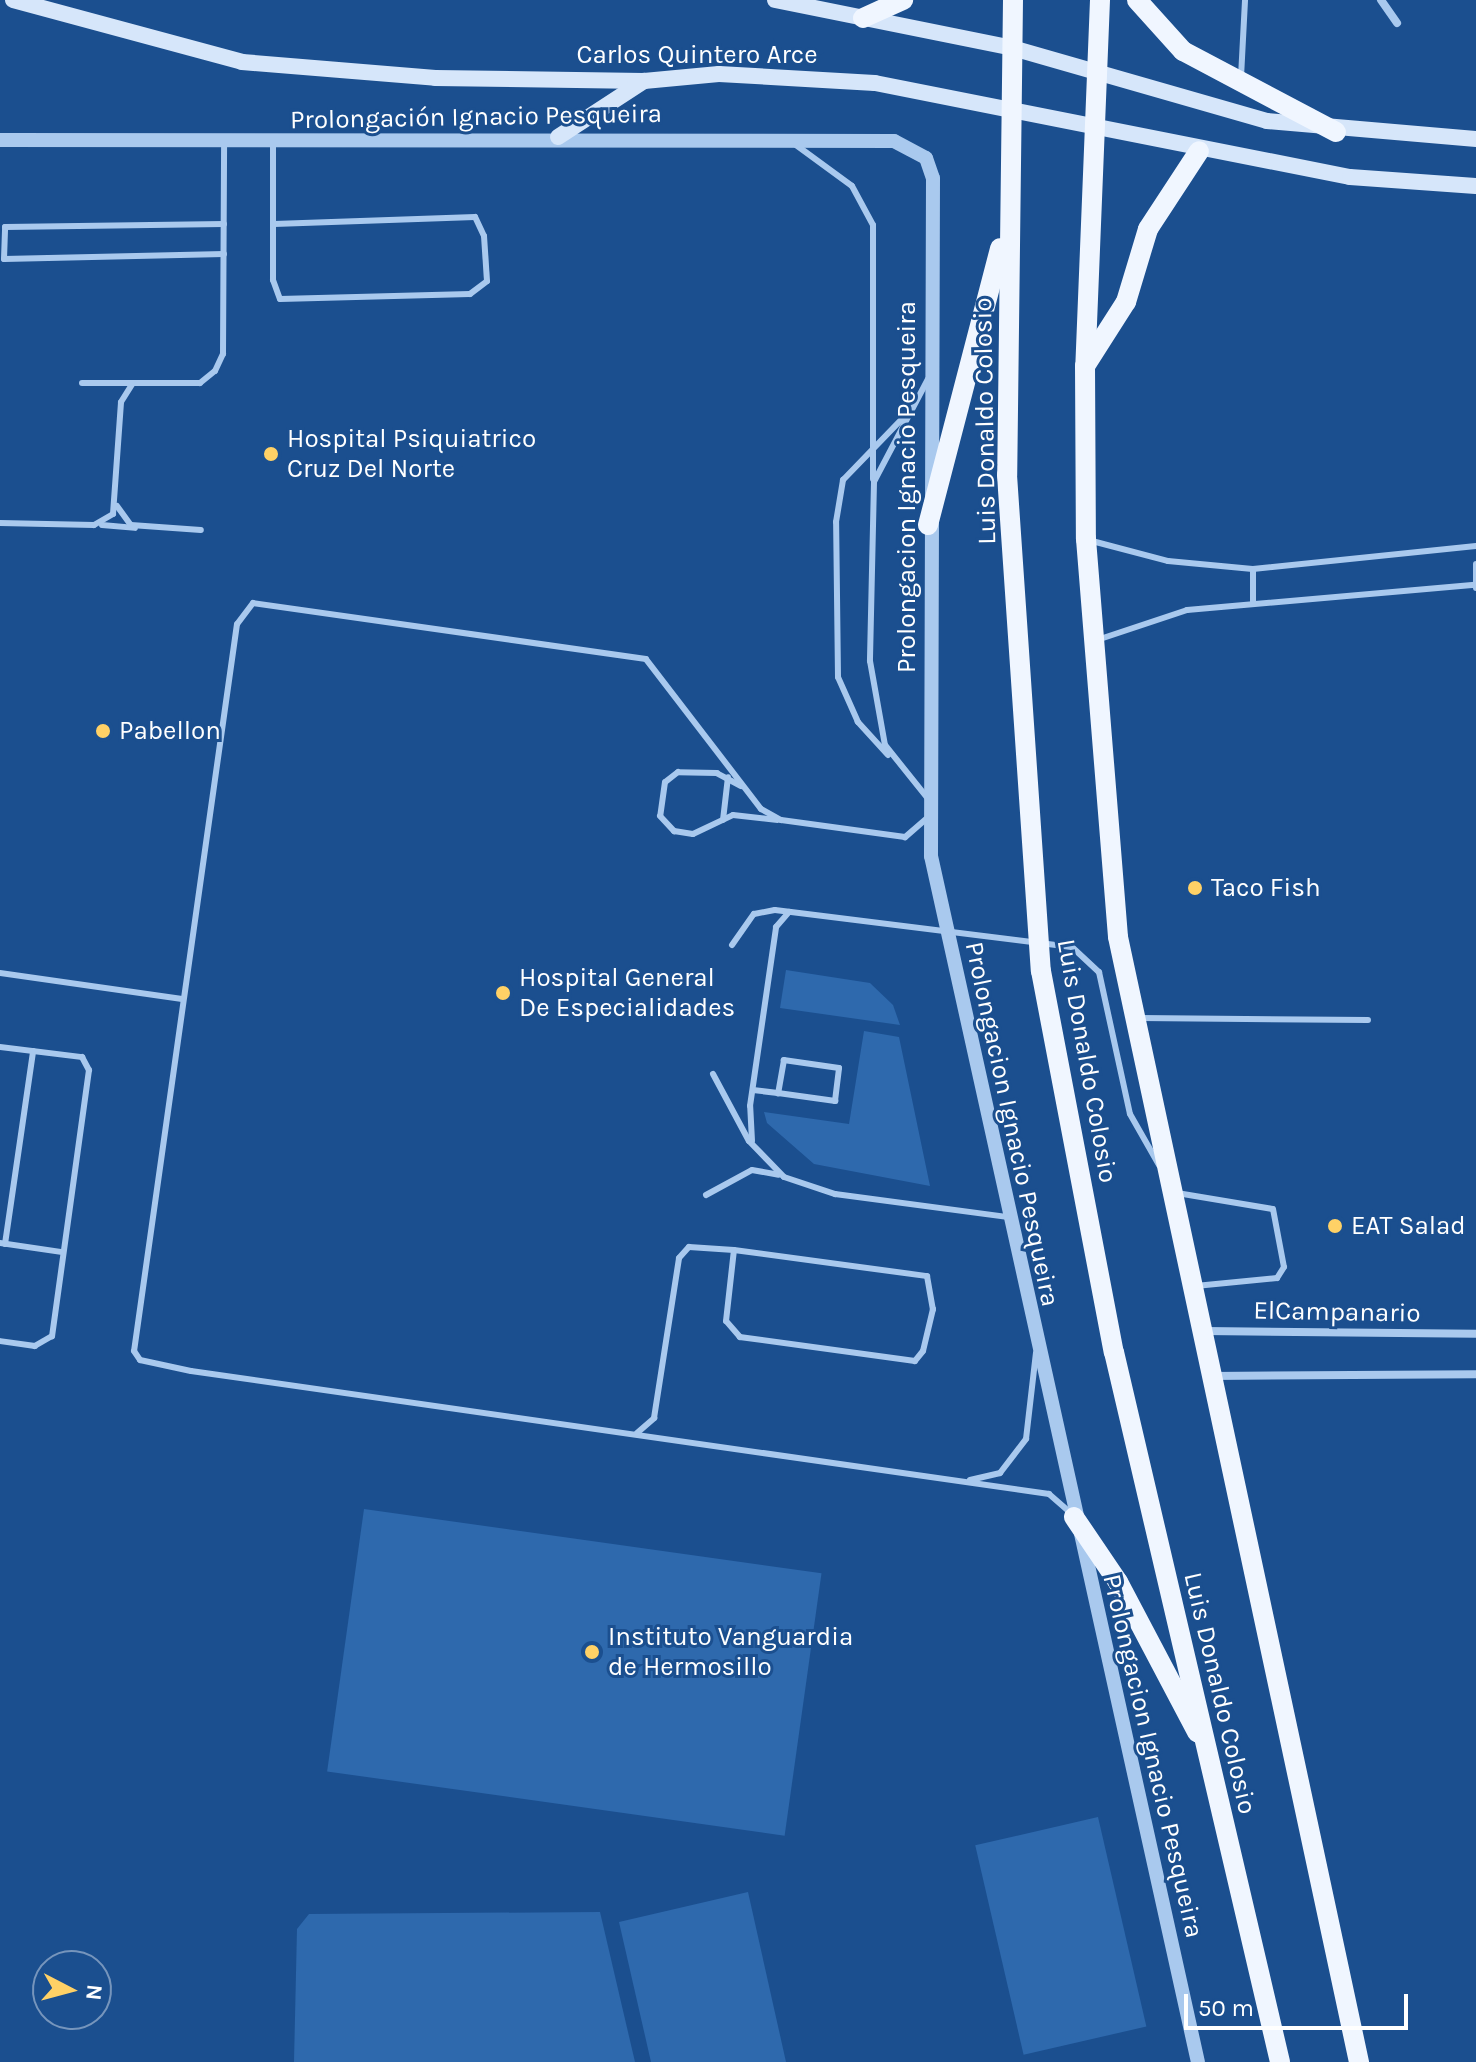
<!DOCTYPE html>
<html>
<head>
<meta charset="utf-8">
<style>
  body { margin:0 }
  #map { position:relative; width:1476px; height:2062px; overflow:hidden; background:#1b4f8f; font-family:Karla,sans-serif }
  div>[style] { position:absolute }
  .green>* { inset:0; background:#2e69ad; transform-origin:0 0 }
  .service>* { height:6px; margin:-3px; padding:0 3px; transform-origin:3px; border-radius:3px; background:#a9c9ee }
  .minor>* { height:8px; margin:-4px; padding:0 4px; transform-origin:4px; border-radius:4px; background:#a9c9ee }
  .tertiary>* { height:14px; margin:-7px; padding:0 7px; transform-origin:7px; border-radius:7px; background:#a9c9ee }
  .secondary>* { height:16px; margin:-8px; padding:0 8px; transform-origin:8px; border-radius:8px; background:#d6e6fa }
  .primary>* { height:20px; margin:-10px; padding:0 10px; transform-origin:10px; border-radius:10px; background:#f0f6ff }
  .dots>* { width:22px; height:22px; translate:-50% -50%; box-sizing:border-box; border:4px solid #1b4f8f; border-radius:50% }
  span { translate:-50% -50%; white-space:nowrap; text-align:center; line-height:1.15; -webkit-text-stroke:6px #1b4f8f; paint-order:stroke }
  .street-label { font-size:26px; color:#fff }
  .poi-label { font-size:26px; color:#fff }
  .left { translate:0 -50%; text-align:left }
  .north { position:absolute; left:32px; top:1950px; width:80px; height:80px; box-sizing:border-box; background:#1b4f8f; border:2px solid #7695bc; border-radius:50%; rotate:96deg; font-size:22px; font-weight:700; line-height:32px; text-align:center; color:#fff }
  .north::after { content:''; display:block; margin:auto; width:28px; height:36px; background:#ffd166; clip-path:polygon(50% 0,100% 100%,50% 72%,0 100%) }
  .scale { position:absolute; left:1184px; top:1994px; width:224px; height:36px; box-sizing:border-box; border:4px solid #fff; border-top:0; padding-left:10px; font-size:24px; line-height:28px; white-space:nowrap; color:#fff; -webkit-text-stroke:6px #1b4f8f; paint-order:stroke }
</style>
</head>
<body>
<div id="map">
  <div class="green">
    <i style="clip-path:polygon(786px 970px,870px 983px,893px 1005px,900px 1025px,780px 1008px)"></i>
    <i style="clip-path:polygon(864px 1031px,899px 1037px,930px 1186px,814px 1164px,767px 1123px,764px 1112px,849px 1124px)"></i>
    <i style="left:364px;top:1509px;width:462px;height:265px;rotate:8deg"></i>
    <i style="left:1098px;top:1817px;width:215px;height:126px;rotate:77deg"></i>
    <i style="clip-path:polygon(748px 1892px,786px 2062px,651px 2062px,619px 1922px)"></i>
    <i style="clip-path:polygon(600px 1912px,635px 2062px,294px 2062px,297px 1929px,309px 1914px)"></i>
  </div>
  <div class="service">
    <i style="left:1241px;top:77px;width:77px;rotate:-87deg"></i>
    <i style="left:273px;top:143px;width:137px;rotate:90deg"></i>
    <i style="left:273px;top:280px;width:20px;rotate:70deg"></i>
    <i style="left:280px;top:299px;width:190px;rotate:-1.5deg"></i>
    <i style="left:470px;top:294px;width:21px;rotate:-37deg"></i>
    <i style="left:487px;top:281px;width:45px;rotate:-93.8deg"></i>
    <i style="left:484px;top:236px;width:21px;rotate:-115deg"></i>
    <i style="left:475px;top:217px;width:201px;rotate:178deg"></i>
    <i style="left:796px;top:145px;width:69px;rotate:36.2deg"></i>
    <i style="left:852px;top:186px;width:44px;rotate:61.7deg"></i>
    <i style="left:873px;top:225px;width:254px;rotate:90deg"></i>
    <i style="left:224px;top:254px;width:220px;rotate:178.7deg"></i>
    <i style="left:4px;top:259px;width:32px;rotate:-88deg"></i>
    <i style="left:5px;top:227px;width:219px;rotate:-0.8deg"></i>
    <i style="left:928px;top:379px;width:116px;rotate:117.7deg"></i>
    <i style="left:874px;top:482px;width:179px;rotate:91.3deg"></i>
    <i style="left:870px;top:661px;width:85px;rotate:79.9deg"></i>
    <i style="left:885px;top:745px;width:70px;rotate:51.3deg"></i>
    <i style="left:82px;top:383px;width:118px"></i>
    <i style="left:200px;top:383px;width:19px;rotate:-39deg"></i>
    <i style="left:215px;top:371px;width:19px;rotate:-65deg"></i>
    <i style="left:223px;top:354px;width:212px;rotate:-89.7deg"></i>
    <i style="left:117px;top:506px;width:24px;rotate:54deg"></i>
    <i style="left:131px;top:525px;width:70px;rotate:4.1deg"></i>
    <i style="left:0;top:523px;width:94px;rotate:1.2deg"></i>
    <i style="left:94px;top:525px;width:22px;rotate:-30deg"></i>
    <i style="left:113px;top:514px;width:112px;rotate:-85.9deg"></i>
    <i style="left:121px;top:402px;width:22px;rotate:-58deg"></i>
    <i style="left:102px;top:525px;width:33px;rotate:5deg"></i>
    <i style="left:1092px;top:541px;width:79px;rotate:14.7deg"></i>
    <i style="left:1168px;top:561px;width:85px;rotate:5.4deg"></i>
    <i style="left:1253px;top:569px;width:224px;rotate:-5.9deg"></i>
    <i style="left:1476px;top:588px;width:24px;rotate:-90deg"></i>
    <i style="left:1253px;top:604px;width:35px;rotate:-90deg"></i>
    <i style="left:1097px;top:640px;width:95px;rotate:-18.4deg"></i>
    <i style="left:1187px;top:610px;width:289px;rotate:-5deg"></i>
    <i style="left:888px;top:755px;width:45px;rotate:-132.3deg"></i>
    <i style="left:858px;top:722px;width:49px;rotate:-114deg"></i>
    <i style="left:838px;top:677px;width:155px;rotate:-90.7deg"></i>
    <i style="left:836px;top:522px;width:43px;rotate:-80.5deg"></i>
    <i style="left:843px;top:480px;width:85px;rotate:-46deg"></i>
    <i style="left:741px;top:786px;width:27px;rotate:-152deg"></i>
    <i style="left:717px;top:773px;width:39px;rotate:-179deg"></i>
    <i style="left:678px;top:772px;width:16px;rotate:142deg"></i>
    <i style="left:665px;top:782px;width:34px;rotate:98deg"></i>
    <i style="left:660px;top:816px;width:21px;rotate:47deg"></i>
    <i style="left:674px;top:831px;width:19px;rotate:9deg"></i>
    <i style="left:693px;top:834px;width:44px;rotate:-25.4deg"></i>
    <i style="left:733px;top:815px;width:45px;rotate:6.3deg"></i>
    <i style="left:926px;top:819px;width:28px;rotate:139deg"></i>
    <i style="left:905px;top:837px;width:125px;rotate:-172.2deg"></i>
    <i style="left:781px;top:820px;width:23px;rotate:-151deg"></i>
    <i style="left:761px;top:809px;width:189px;rotate:-127.5deg"></i>
    <i style="left:646px;top:659px;width:397px;rotate:-171.9deg"></i>
    <i style="left:253px;top:603px;width:26px;rotate:127deg"></i>
    <i style="left:237px;top:624px;width:734px;rotate:98.06deg"></i>
    <i style="left:134px;top:1351px;width:11px;rotate:56deg"></i>
    <i style="left:140px;top:1360px;width:52px;rotate:12.2deg"></i>
    <i style="left:191px;top:1371px;width:867px;rotate:8.16deg"></i>
    <i style="left:1049px;top:1494px;width:30px;rotate:41deg"></i>
    <i style="left:723px;top:820px;width:43px;rotate:-83.4deg"></i>
    <i style="left:732px;top:945px;width:38px;rotate:-55deg"></i>
    <i style="left:754px;top:914px;width:21px;rotate:-11deg"></i>
    <i style="left:775px;top:910px;width:299px;rotate:7.1deg"></i>
    <i style="left:1072px;top:947px;width:37px;rotate:43deg"></i>
    <i style="left:1099px;top:972px;width:145px;rotate:77.7deg"></i>
    <i style="left:1130px;top:1114px;width:59px;rotate:60.4deg"></i>
    <i style="left:0;top:973px;width:184px;rotate:8.1deg"></i>
    <i style="left:1140px;top:1018px;width:228px;rotate:0.5deg"></i>
    <i style="left:0;top:1047px;width:83px;rotate:7deg"></i>
    <i style="left:82px;top:1057px;width:15px;rotate:62deg"></i>
    <i style="left:89px;top:1070px;width:269px;rotate:97.9deg"></i>
    <i style="left:52px;top:1336px;width:20px;rotate:150deg"></i>
    <i style="left:35px;top:1346px;width:35px;rotate:-172deg"></i>
    <i style="left:713px;top:1074px;width:76px;rotate:61.8deg"></i>
    <i style="left:749px;top:1141px;width:50px;rotate:45.8deg"></i>
    <i style="left:784px;top:1177px;width:54px;rotate:18.4deg"></i>
    <i style="left:835px;top:1194px;width:175px;rotate:7.6deg"></i>
    <i style="left:753px;top:1090px;width:25px;rotate:7deg"></i>
    <i style="left:778px;top:1093px;width:58px;rotate:8deg"></i>
    <i style="left:835px;top:1101px;width:33px;rotate:-83deg"></i>
    <i style="left:839px;top:1068px;width:56px;rotate:-171.7deg"></i>
    <i style="left:784px;top:1060px;width:34px;rotate:100deg"></i>
    <i style="left:752px;top:1141px;width:35px;rotate:-93deg"></i>
    <i style="left:750px;top:1106px;width:181px;rotate:-81.7deg"></i>
    <i style="left:776px;top:927px;width:20px;rotate:-49deg"></i>
    <i style="left:1177px;top:1193px;width:97px;rotate:9.5deg"></i>
    <i style="left:1273px;top:1209px;width:59px;rotate:79.3deg"></i>
    <i style="left:1284px;top:1267px;width:13px;rotate:122deg"></i>
    <i style="left:1277px;top:1278px;width:82px;rotate:174.4deg"></i>
    <i style="left:706px;top:1195px;width:52px;rotate:-28.5deg"></i>
    <i style="left:752px;top:1170px;width:27px;rotate:10deg"></i>
    <i style="left:0;top:1243px;width:63px;rotate:8.3deg"></i>
    <i style="left:5px;top:1244px;width:195px;rotate:-81.7deg"></i>
    <i style="left:637px;top:1433px;width:23px;rotate:-41deg"></i>
    <i style="left:654px;top:1418px;width:162px;rotate:-81.1deg"></i>
    <i style="left:679px;top:1258px;width:15px;rotate:-48deg"></i>
    <i style="left:689px;top:1247px;width:45px;rotate:3.8deg"></i>
    <i style="left:734px;top:1250px;width:195px;rotate:7.7deg"></i>
    <i style="left:927px;top:1276px;width:34px;rotate:80deg"></i>
    <i style="left:933px;top:1309px;width:43px;rotate:103.4deg"></i>
    <i style="left:923px;top:1351px;width:13px;rotate:129deg"></i>
    <i style="left:915px;top:1361px;width:177px;rotate:-172.2deg"></i>
    <i style="left:740px;top:1337px;width:21px;rotate:-131deg"></i>
    <i style="left:726px;top:1321px;width:71px;rotate:-83.6deg"></i>
    <i style="left:970px;top:1480px;width:31px;rotate:-13deg"></i>
    <i style="left:1000px;top:1473px;width:43px;rotate:-52.6deg"></i>
    <i style="left:1026px;top:1439px;width:87px;rotate:-83.4deg"></i>
  </div>
  <div class="minor">
    <i style="left:1381px;top:0;width:28px;rotate:55deg"></i>
    <i style="left:1205px;top:1331px;width:271px;rotate:0.6deg"></i>
    <i style="left:1211px;top:1376px;width:265px;rotate:-0.4deg"></i>
  </div>
  <div class="tertiary">
    <i style="left:0;top:140px;width:894px;rotate:0.06deg"></i>
    <i style="left:894px;top:141px;width:36px;rotate:28deg"></i>
    <i style="left:926px;top:158px;width:21px;rotate:71deg"></i>
    <i style="left:933px;top:178px;width:678px;rotate:90.17deg"></i>
    <i style="left:931px;top:856px;width:1235px;rotate:77.52deg"></i>
  </div>
  <div class="secondary">
    <i style="left:13px;top:0;width:237px;rotate:15.1deg"></i>
    <i style="left:242px;top:62px;width:194px;rotate:4.7deg"></i>
    <i style="left:435px;top:78px;width:209px;rotate:0.8deg"></i>
    <i style="left:644px;top:81px;width:75px;rotate:-5.3deg"></i>
    <i style="left:719px;top:74px;width:156px;rotate:3.3deg"></i>
    <i style="left:875px;top:83px;width:484px;rotate:11.2deg"></i>
    <i style="left:1350px;top:177px;width:126px;rotate:4.1deg"></i>
    <i style="left:775px;top:0;width:239px;rotate:11.4deg"></i>
    <i style="left:1009px;top:47px;width:268px;rotate:16deg"></i>
    <i style="left:1267px;top:121px;width:210px;rotate:4.9deg"></i>
    <i style="left:558px;top:137px;width:103px;rotate:-33.1deg"></i>
  </div>
  <div class="primary">
    <i style="left:1013px;top:0;width:475px;rotate:90.7deg"></i>
    <i style="left:1007px;top:475px;width:497px;rotate:86.1deg"></i>
    <i style="left:1041px;top:971px;width:388px;rotate:79.2deg"></i>
    <i style="left:1114px;top:1352px;width:729px;rotate:76.84deg"></i>
    <i style="left:1100px;top:0;width:366px;rotate:92.3deg"></i>
    <i style="left:1085px;top:366px;width:173px;rotate:89.7deg"></i>
    <i style="left:1086px;top:539px;width:399px;rotate:85.4deg"></i>
    <i style="left:1118px;top:937px;width:1151px;rotate:77.91deg"></i>
    <i style="left:1137px;top:0;width:69px;rotate:48deg"></i>
    <i style="left:1183px;top:51px;width:173px;rotate:27.9deg"></i>
    <i style="left:863px;top:18px;width:44px;rotate:-24.2deg"></i>
    <i style="left:1085px;top:366px;width:76px;rotate:-57.4deg"></i>
    <i style="left:1126px;top:302px;width:76px;rotate:-73.2deg"></i>
    <i style="left:1148px;top:229px;width:93px;rotate:-56.8deg"></i>
    <i style="left:928px;top:525px;width:286px;rotate:-75.4deg"></i>
    <i style="left:1074px;top:1517px;width:78px;rotate:55.9deg"></i>
    <i style="left:1118px;top:1582px;width:170px;rotate:62.2deg"></i>
  </div>
  <div class="dots">
    <i style="left:271px;top:454px;background:#ffd166"></i>
    <i style="left:103px;top:731px;background:#ffd166"></i>
    <i style="left:1195px;top:888px;background:#ffd166"></i>
    <i style="left:503px;top:993px;background:#ffd166"></i>
    <i style="left:1335px;top:1226px;background:#ffd166"></i>
    <i style="left:592px;top:1652px;background:#ffd166"></i>
  </div>
  <div class="street-label">
    <span style="left:697px;top:55px">Carlos Quintero Arce</span>
    <span style="left:476px;top:117px;rotate:-1deg">Prolongación Ignacio Pesqueira</span>
    <span style="left:985px;top:421px;rotate:-91deg">Luis Donaldo Colosio</span>
    <span style="left:907px;top:487px;rotate:-90deg">Prolongacion Ignacio Pesqueira</span>
    <span style="left:1087px;top:1061px;rotate:80deg">Luis Donaldo Colosio</span>
    <span style="left:1012px;top:1124px;rotate:78deg">Prolongacion Ignacio Pesqueira</span>
    <span style="left:1337px;top:1312px;rotate:1deg">ElCampanario</span>
    <span style="left:1220px;top:1693px;rotate:77deg">Luis Donaldo Colosio</span>
    <span style="left:1153px;top:1756px;rotate:77deg">Prolongacion Ignacio Pesqueira</span>
  </div>
  <div class="poi-label">
    <span class="left" style="left:287px;top:454px">Hospital Psiquiatrico<br>Cruz Del Norte</span>
    <span class="left" style="left:119px;top:731px">Pabellon</span>
    <span class="left" style="left:1211px;top:888px">Taco Fish</span>
    <span class="left" style="left:519px;top:993px">Hospital General<br>De Especialidades</span>
    <span class="left" style="left:1351px;top:1226px">EAT Salad</span>
    <span class="left" style="left:608px;top:1652px">Instituto Vanguardia<br>de Hermosillo</span>
  </div>
  <div class="north">N</div>
  <div class="scale">50 m</div>
</div>
</body>
</html>
